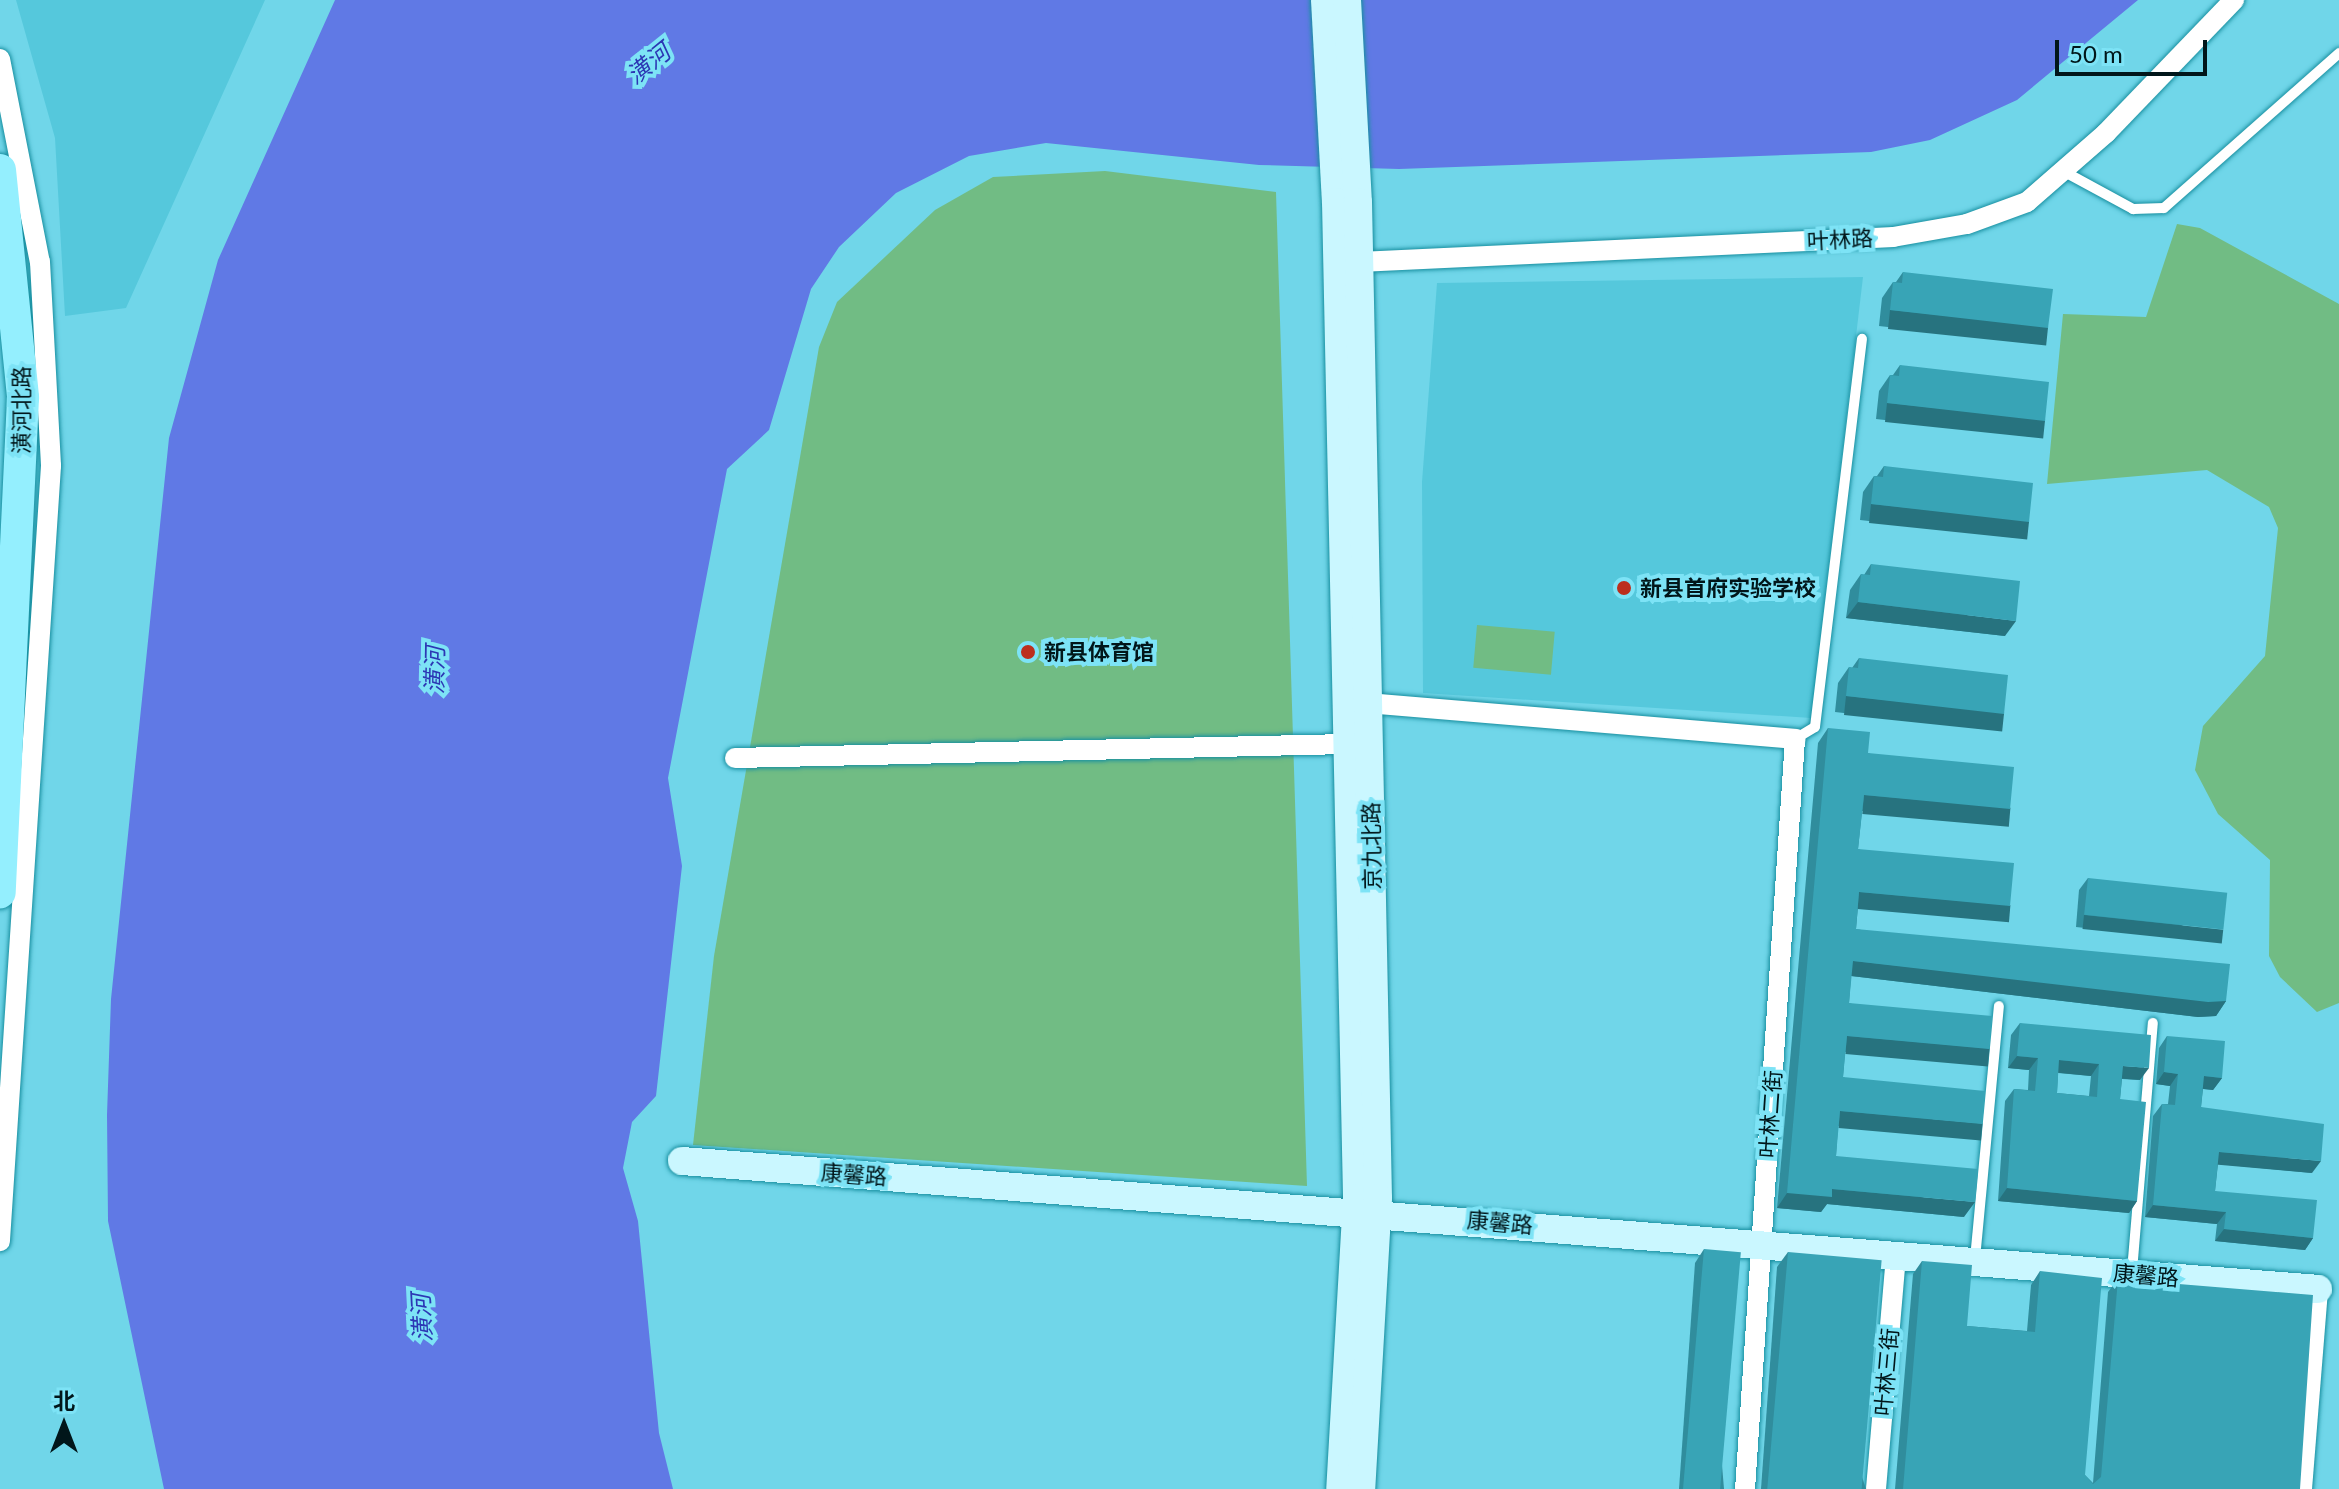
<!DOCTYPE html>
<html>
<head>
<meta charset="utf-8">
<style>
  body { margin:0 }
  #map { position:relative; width:2339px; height:1489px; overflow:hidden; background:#70d6e9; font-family:Lato,"Noto Sans SC",sans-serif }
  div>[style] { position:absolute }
  .built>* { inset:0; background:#55c8dc }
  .green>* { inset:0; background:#71bc84; transform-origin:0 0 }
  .water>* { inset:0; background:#6079e5 }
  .roads { filter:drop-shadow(0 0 2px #188fa0) drop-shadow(0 0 2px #188fa0) }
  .lane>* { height:10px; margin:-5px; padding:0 5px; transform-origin:5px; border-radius:5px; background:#fff }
  .street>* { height:20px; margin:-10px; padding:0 10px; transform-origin:10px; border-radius:10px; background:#fff }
  .secondary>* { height:28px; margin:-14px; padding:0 14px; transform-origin:14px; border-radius:14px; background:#caf7ff }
  .primary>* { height:32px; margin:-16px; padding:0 16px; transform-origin:16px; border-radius:16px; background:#94effe }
  .wall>* { inset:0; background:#308d9d }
  .shaded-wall>* { inset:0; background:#27737f; transform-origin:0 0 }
  .building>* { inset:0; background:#38a4b6; transform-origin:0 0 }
  .dots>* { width:22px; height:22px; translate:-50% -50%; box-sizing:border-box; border:4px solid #7de3f6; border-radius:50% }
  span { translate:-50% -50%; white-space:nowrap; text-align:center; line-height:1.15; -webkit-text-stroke:8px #7de3f6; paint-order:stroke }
  .street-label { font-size:22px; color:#01161a }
  .poi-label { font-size:22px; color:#01161a; font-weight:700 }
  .left { translate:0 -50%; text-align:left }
  .water-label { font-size:24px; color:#2c37b4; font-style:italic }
  .north { position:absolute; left:24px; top:1385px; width:80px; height:80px; -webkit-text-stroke:6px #7de3f6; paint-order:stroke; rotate:0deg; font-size:22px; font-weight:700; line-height:32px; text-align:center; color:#01161a }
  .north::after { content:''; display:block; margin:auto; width:28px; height:36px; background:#01161a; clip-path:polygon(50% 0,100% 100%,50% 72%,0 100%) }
  .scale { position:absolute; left:2055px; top:40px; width:152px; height:36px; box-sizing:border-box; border:4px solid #01161a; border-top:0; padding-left:10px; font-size:24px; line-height:28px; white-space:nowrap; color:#01161a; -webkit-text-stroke:6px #7de3f6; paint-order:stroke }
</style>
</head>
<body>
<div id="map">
  <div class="built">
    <i style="clip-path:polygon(16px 0,265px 0,126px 308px,65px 316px,55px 138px)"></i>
    <i style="clip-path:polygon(1863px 277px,1811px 718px,1423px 693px,1422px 482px,1437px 283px)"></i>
  </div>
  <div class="green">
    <i style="clip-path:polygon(1105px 171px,1276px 192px,1307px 1186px,693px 1145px,714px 956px,819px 347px,837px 302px,935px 210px,993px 177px)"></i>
    <i style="clip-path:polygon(2177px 224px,2200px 228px,2339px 304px,2339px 1003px,2317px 1012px,2280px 977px,2269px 956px,2270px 860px,2218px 814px,2195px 770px,2203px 726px,2265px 656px,2278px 528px,2269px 507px,2207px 470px,2047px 484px,2063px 314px,2146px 317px)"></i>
    <i style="left:1477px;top:625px;width:78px;height:43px;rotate:5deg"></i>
  </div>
  <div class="water">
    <i style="clip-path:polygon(335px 0,2138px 0,2017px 100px,1930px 140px,1871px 152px,1399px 169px,1259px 165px,1046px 143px,969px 156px,896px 193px,839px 247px,811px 289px,769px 430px,727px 469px,668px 778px,682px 866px,656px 1096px,632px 1122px,623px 1168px,638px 1221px,659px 1433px,673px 1489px,164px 1489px,108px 1221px,107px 1115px,111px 999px,169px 438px,218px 260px)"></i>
  </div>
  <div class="roads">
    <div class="lane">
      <i style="left:2063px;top:171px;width:80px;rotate:28.5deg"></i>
      <i style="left:2133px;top:209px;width:31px;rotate:-2deg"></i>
      <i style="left:2164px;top:208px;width:234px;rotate:-41.5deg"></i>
      <i style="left:1795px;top:739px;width:23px;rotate:-31deg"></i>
      <i style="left:1815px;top:727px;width:391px;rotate:-83.1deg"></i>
      <i style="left:1975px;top:1259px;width:254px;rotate:-84.6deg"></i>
      <i style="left:2132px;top:1271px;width:249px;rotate:-85.2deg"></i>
    </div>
    <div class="street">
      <i style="left:0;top:59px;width:207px;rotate:78.9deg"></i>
      <i style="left:40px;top:262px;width:204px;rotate:86.9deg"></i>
      <i style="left:51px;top:466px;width:777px;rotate:93.77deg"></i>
      <i style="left:1359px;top:262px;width:535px;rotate:-2.68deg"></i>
      <i style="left:1893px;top:237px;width:75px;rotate:-10deg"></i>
      <i style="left:1967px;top:224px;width:64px;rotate:-20.1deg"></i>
      <i style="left:2027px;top:202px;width:105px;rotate:-41.1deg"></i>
      <i style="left:2106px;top:133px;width:185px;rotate:-46.1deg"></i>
      <i style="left:1368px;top:703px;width:429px;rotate:4.8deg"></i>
      <i style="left:1795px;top:739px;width:752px;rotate:93.81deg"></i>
      <i style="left:735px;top:758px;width:613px;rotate:-1.31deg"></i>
      <i style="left:1876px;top:1489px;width:235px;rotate:-85.1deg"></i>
      <i style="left:2302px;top:1489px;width:201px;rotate:-85.4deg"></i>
    </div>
    <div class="secondary">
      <i style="left:1325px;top:0;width:202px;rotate:86.9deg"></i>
      <i style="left:1336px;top:202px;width:996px;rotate:88.79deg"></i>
      <i style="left:1357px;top:1198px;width:291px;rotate:93.3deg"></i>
      <i style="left:1347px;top:0;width:202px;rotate:86.9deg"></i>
      <i style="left:1358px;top:202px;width:996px;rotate:88.85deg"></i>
      <i style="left:1378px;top:1198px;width:291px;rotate:93.3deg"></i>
      <i style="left:682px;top:1161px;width:1641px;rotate:4.47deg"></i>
    </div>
    <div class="primary">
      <i style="left:0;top:170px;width:229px;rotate:84.2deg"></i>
      <i style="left:23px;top:398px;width:495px;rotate:92.7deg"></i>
    </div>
  </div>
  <div class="wall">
    <i style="clip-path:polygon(1903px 272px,2037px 344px,1879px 326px,1882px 298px,1893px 282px,1896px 282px)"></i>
    <i style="clip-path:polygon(1900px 365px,2034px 437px,1876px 419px,1879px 391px,1890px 375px,1893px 375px)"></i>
    <i style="clip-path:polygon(1884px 466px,2029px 522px,2018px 538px,1860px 520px,1863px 492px,1874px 476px,1877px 476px)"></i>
    <i style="clip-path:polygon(1871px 564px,2005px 636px,1846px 618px,1850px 590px,1861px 574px,1864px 575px)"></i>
    <i style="clip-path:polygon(1859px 658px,2004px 714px,1993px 730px,1835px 712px,1838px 683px,1849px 667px,1852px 668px)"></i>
    <i style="clip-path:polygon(1828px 728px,1868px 753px,2010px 809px,2000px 824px,1862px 811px,1858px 849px,2010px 906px,1999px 920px,1858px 907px,1856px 929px,2226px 1001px,2216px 1016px,2198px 1017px,1851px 976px,1849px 1003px,1989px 1049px,1978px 1064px,1845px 1052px,1843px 1077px,1971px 1138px,1838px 1126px,1836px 1156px,1964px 1217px,1827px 1204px,1821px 1212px,1777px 1208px,1818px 743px)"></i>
    <i style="clip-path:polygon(2088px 878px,2215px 942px,2076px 927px,2079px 890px)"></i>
    <i style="clip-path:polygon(evenodd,2020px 1023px,2140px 1080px,2122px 1079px,2120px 1099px,2137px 1201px,2129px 1213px,1998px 1201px,2005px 1101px,2014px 1089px,2028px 1090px,2029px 1070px,2008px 1068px,2011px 1035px,2020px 1023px,2058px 1073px,2091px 1076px,2089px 1096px,2057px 1093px,2058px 1073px)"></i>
    <i style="clip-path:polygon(2167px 1036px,2222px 1078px,2213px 1090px,2203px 1089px,2201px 1107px,2312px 1173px,2218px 1164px,2215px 1191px,2313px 1238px,2305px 1250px,2215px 1241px,2217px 1224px,2145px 1217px,2153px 1116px,2162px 1104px,2168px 1104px,2170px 1086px,2156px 1084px,2159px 1048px)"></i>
    <i style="clip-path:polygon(1704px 1249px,1724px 1489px,1679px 1489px,1695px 1263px)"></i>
    <i style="clip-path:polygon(1788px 1252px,1866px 1489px,1761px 1489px,1777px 1267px)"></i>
    <i style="clip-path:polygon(1922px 1261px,1967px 1326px,2027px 1331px,2031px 1285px,2040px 1271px,2085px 1475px,2093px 1483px,2108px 1292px,2118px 1279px,2300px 1489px,1895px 1489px,1913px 1274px)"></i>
  </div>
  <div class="shaded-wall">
    <i style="left:1890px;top:310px;width:159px;height:19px;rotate:6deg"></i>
    <i style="left:1887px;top:403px;width:159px;height:19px;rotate:6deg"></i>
    <i style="left:1871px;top:504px;width:159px;height:19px;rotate:6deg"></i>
    <i style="clip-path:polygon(1858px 602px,2016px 621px,2005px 636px,1846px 618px)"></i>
    <i style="left:1846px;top:696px;width:159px;height:19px;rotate:6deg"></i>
    <i style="left:1864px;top:795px;width:147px;height:19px;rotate:5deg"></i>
    <i style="left:1859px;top:892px;width:152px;height:17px;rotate:5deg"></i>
    <i style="left:2084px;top:915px;width:140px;height:14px;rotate:6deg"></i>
    <i style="clip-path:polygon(1853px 961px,2226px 1001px,2216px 1016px,2198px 1017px,1843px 975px)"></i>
    <i style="left:1847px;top:1036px;width:143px;height:18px;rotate:5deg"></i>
    <i style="clip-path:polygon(2017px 1056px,2038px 1058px,2029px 1070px,2008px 1068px)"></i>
    <i style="clip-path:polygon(2059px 1060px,2099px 1064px,2091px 1076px,2051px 1072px)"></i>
    <i style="clip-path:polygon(2123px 1066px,2149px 1068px,2140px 1080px,2114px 1078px)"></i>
    <i style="clip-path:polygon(2164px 1072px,2178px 1074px,2170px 1086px,2156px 1084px)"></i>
    <i style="clip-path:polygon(2204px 1076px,2222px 1078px,2213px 1090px,2196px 1088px)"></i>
    <i style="left:1840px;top:1111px;width:143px;height:17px;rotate:5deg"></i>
    <i style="clip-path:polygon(2219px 1152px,2321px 1161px,2312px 1173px,2210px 1164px)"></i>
    <i style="clip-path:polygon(2007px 1188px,2137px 1201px,2129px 1213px,1998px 1201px)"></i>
    <i style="clip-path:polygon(1832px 1189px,1975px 1202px,1964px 1217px,1827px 1204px,1821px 1212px,1777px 1208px,1787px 1193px)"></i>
    <i style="clip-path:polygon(2153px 1205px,2226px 1212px,2217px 1224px,2145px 1217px)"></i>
    <i style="clip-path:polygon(2224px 1229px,2313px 1238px,2305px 1250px,2215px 1241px)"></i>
  </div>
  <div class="building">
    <i style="clip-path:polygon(1903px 272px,2053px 289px,2048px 328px,1890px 310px,1893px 282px,1902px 283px)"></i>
    <i style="clip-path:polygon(1900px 365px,2049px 382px,2045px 421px,1887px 403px,1890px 375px,1899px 376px)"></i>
    <i style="clip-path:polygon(1884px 466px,2033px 483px,2029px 522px,1871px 504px,1874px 476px,1883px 477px)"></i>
    <i style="clip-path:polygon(1871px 564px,2020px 581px,2016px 621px,1858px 602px,1861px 574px,1870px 575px)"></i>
    <i style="clip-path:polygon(1859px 658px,2008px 675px,2004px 714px,1846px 696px,1849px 667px,1858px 668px)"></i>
    <i style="clip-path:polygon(1828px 728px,1870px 732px,1868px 753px,2014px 767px,2010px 809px,1864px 795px,1858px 849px,2014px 863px,2010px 906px,1859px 892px,1856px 929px,2230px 964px,2226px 1001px,2208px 1002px,1853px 961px,1849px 1003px,1992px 1016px,1989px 1049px,1847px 1036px,1843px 1077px,1985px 1091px,1982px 1124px,1840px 1111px,1836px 1156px,1978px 1169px,1975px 1202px,1832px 1189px,1832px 1197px,1787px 1193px)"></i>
    <i style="left:2088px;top:878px;width:140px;height:37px;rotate:6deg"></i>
    <i style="clip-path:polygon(evenodd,2020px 1023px,2151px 1035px,2149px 1068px,2123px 1066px,2120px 1099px,2146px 1102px,2137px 1201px,2007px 1188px,2014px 1089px,2035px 1091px,2038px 1058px,2017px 1056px,2020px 1023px,2059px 1060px,2099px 1064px,2097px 1097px,2057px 1093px,2059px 1060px)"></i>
    <i style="clip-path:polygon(2167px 1036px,2225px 1041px,2222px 1078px,2204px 1076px,2201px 1107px,2324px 1124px,2321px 1161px,2219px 1152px,2215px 1191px,2317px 1200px,2313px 1238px,2224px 1229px,2226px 1212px,2153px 1205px,2162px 1104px,2175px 1105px,2178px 1074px,2164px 1072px)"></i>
    <i style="left:1704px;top:1249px;width:37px;height:241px;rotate:5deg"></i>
    <i style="left:1788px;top:1252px;width:94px;height:238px;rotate:5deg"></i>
    <i style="clip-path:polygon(1922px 1261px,1972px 1265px,1967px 1326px,2035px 1332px,2040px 1271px,2102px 1278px,2085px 1475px,2093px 1484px,2101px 1477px,2118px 1279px,2313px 1295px,2300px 1489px,1903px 1489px)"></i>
  </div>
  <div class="dots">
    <i style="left:1624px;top:588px;background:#bc2f1d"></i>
    <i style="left:1028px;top:652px;background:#bc2f1d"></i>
  </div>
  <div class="street-label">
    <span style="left:1840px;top:239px;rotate:-3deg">叶林路</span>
    <span style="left:21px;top:410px;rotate:-90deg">潢河北路</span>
    <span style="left:1371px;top:846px;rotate:-91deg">京九北路</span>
    <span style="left:1770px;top:1114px;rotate:-86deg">叶林二街</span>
    <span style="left:854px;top:1174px;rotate:4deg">康馨路</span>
    <span style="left:1500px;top:1222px;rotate:5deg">康馨路</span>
    <span style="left:2146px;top:1275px;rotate:5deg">康馨路</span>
    <span style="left:1886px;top:1372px;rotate:-85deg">叶林三街</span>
  </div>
  <div class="poi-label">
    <span class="left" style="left:1640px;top:588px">新县首府实验学校</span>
    <span class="left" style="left:1044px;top:652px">新县体育馆</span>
  </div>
  <div class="water-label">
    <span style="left:648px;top:63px;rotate:-39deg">潢河</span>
    <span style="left:434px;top:670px;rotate:-89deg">潢河</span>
    <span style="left:421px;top:1318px;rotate:-93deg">潢河</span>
  </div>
  <div class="north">北</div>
  <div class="scale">50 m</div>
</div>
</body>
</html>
